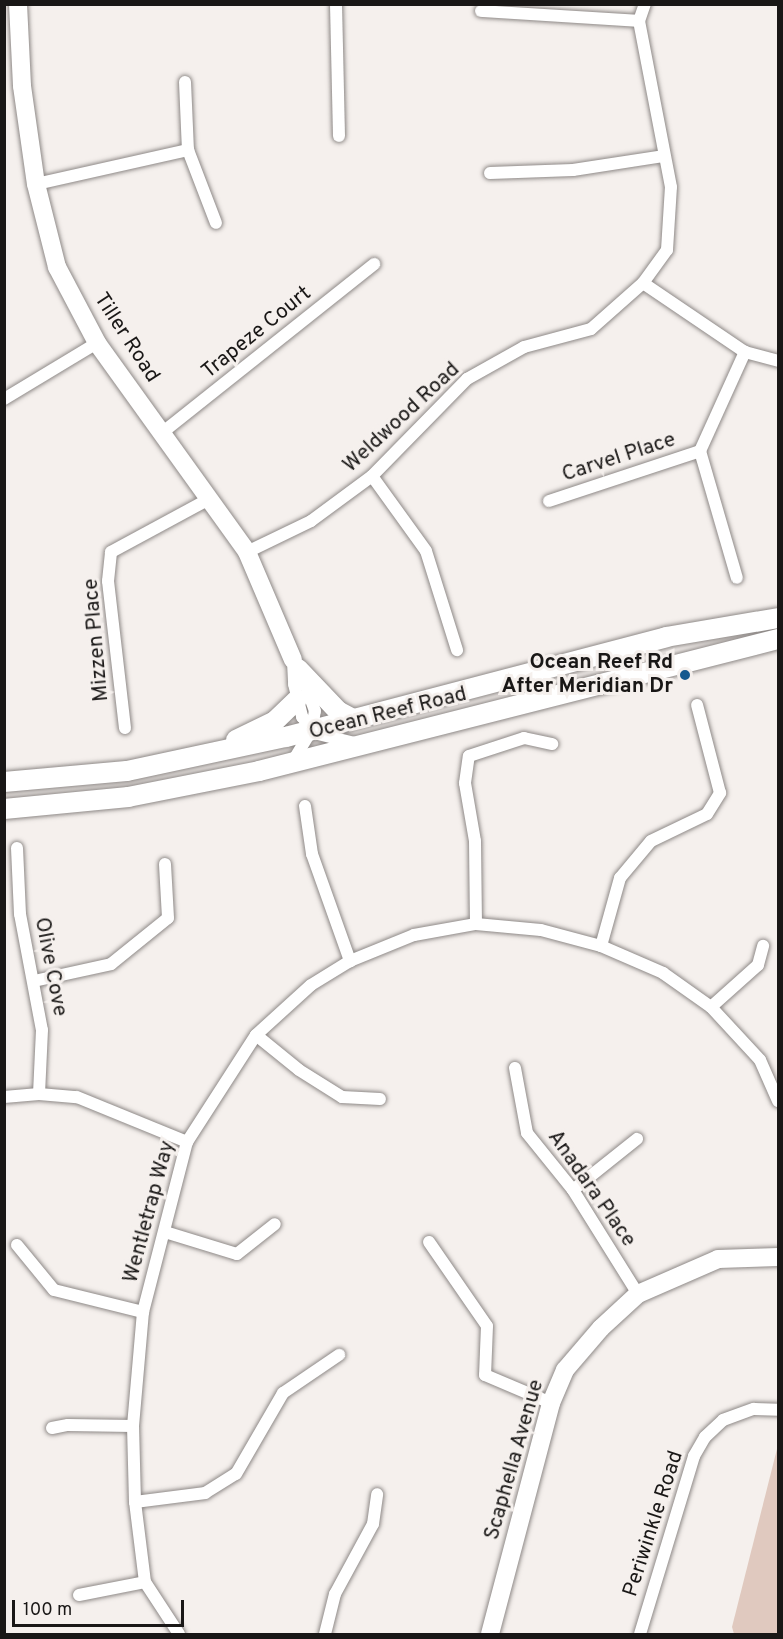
<!DOCTYPE html>
<html>
<head>
<meta charset="utf-8">
<style>
  body { margin:0 }
  #map { position:relative; width:783px; height:1639px; overflow:hidden; background:#f5f0ed; font-family:Overpass,sans-serif }
  div>[style] { position:absolute }
  .green>* { inset:0; background:#e0c9bf }
  .roads { filter:drop-shadow(0 0 2px #8e8987) drop-shadow(0 0 2px #8e8987) }
  .street>* { height:12px; margin:-6px; padding:0 6px; transform-origin:6px; border-radius:6px; background:#fff }
  .secondary>* { height:18px; margin:-9px; padding:0 9px; transform-origin:9px; border-radius:9px; background:#fff }
  .primary>* { height:20px; margin:-10px; padding:0 10px; transform-origin:10px; border-radius:10px; background:#fff }
  .dots>* { width:16px; height:16px; translate:-50% -50%; box-sizing:border-box; border:3px solid #f5f0ed; border-radius:50% }
  span { translate:-50% -50%; white-space:nowrap; text-align:center; line-height:1.15; -webkit-text-stroke:6px #f5f0ed; paint-order:stroke }
  .street-label { font-size:21px; color:#191716 }
  .poi-label { font-size:21px; color:#191716; font-weight:700 }
  .right { translate:-100% -50%; text-align:right }
  .frame { position:absolute; inset:0; border:6px solid #191716; pointer-events:none }
  .scale { position:absolute; left:12px; top:1600px; width:172px; height:27px; box-sizing:border-box; border:3px solid #191716; border-top:0; padding-left:8px; font-size:18px; line-height:21px; white-space:nowrap; color:#191716; -webkit-text-stroke:4px #f5f0ed; paint-order:stroke }
</style>
</head>
<body>
<div id="map">
  <div class="green">
    <i style="clip-path:polygon(778px 1445px,778px 1634px,734px 1634px,732px 1627px)"></i>
  </div>
  <div class="roads">
    <div class="street">
      <i style="left:336px;top:4px;width:132px;rotate:88.7deg"></i>
      <i style="left:481px;top:11px;width:158px;rotate:3.6deg"></i>
      <i style="left:185px;top:82px;width:68px;rotate:87.5deg"></i>
      <i style="left:188px;top:150px;width:78px;rotate:69deg"></i>
      <i style="left:490px;top:173px;width:83px;rotate:-2.1deg"></i>
      <i style="left:573px;top:170px;width:91px;rotate:-8.8deg"></i>
      <i style="left:36px;top:184px;width:156px;rotate:-12.6deg"></i>
      <i style="left:643px;top:283px;width:123px;rotate:34.1deg"></i>
      <i style="left:745px;top:352px;width:34px;rotate:15deg"></i>
      <i style="left:4px;top:399px;width:109px;rotate:-31.1deg"></i>
      <i style="left:163px;top:432px;width:270px;rotate:-38.5deg"></i>
      <i style="left:700px;top:451px;width:132px;rotate:73.8deg"></i>
      <i style="left:372px;top:476px;width:92px;rotate:54.2deg"></i>
      <i style="left:426px;top:551px;width:104px;rotate:72.6deg"></i>
      <i style="left:549px;top:501px;width:159px;rotate:-18.3deg"></i>
      <i style="left:700px;top:451px;width:109px;rotate:-65.6deg"></i>
      <i style="left:247px;top:552px;width:71px;rotate:-25.8deg"></i>
      <i style="left:311px;top:521px;width:76px;rotate:-36.4deg"></i>
      <i style="left:372px;top:476px;width:136px;rotate:-45.6deg"></i>
      <i style="left:467px;top:379px;width:65px;rotate:-29.3deg"></i>
      <i style="left:524px;top:347px;width:69px;rotate:-15deg"></i>
      <i style="left:591px;top:329px;width:69px;rotate:-41.5deg"></i>
      <i style="left:643px;top:283px;width:41px;rotate:-54deg"></i>
      <i style="left:667px;top:250px;width:63px;rotate:-86.4deg"></i>
      <i style="left:671px;top:187px;width:169px;rotate:-100.9deg"></i>
      <i style="left:639px;top:21px;width:18px;rotate:-71deg"></i>
      <i style="left:293px;top:662px;width:22px;rotate:87deg"></i>
      <i style="left:294px;top:684px;width:34px;rotate:76deg"></i>
      <i style="left:302px;top:717px;width:23px;rotate:47deg"></i>
      <i style="left:318px;top:734px;width:38px;rotate:14deg"></i>
      <i style="left:125px;top:728px;width:148px;rotate:-96.6deg"></i>
      <i style="left:108px;top:581px;width:29px;rotate:-84deg"></i>
      <i style="left:111px;top:552px;width:111px;rotate:-28.4deg"></i>
      <i style="left:293px;top:761px;width:37px;rotate:-59deg"></i>
      <i style="left:312px;top:729px;width:18px;rotate:-81deg"></i>
      <i style="left:315px;top:711px;width:32px;rotate:-110deg"></i>
      <i style="left:305px;top:806px;width:49px;rotate:81.7deg"></i>
      <i style="left:312px;top:854px;width:114px;rotate:70.4deg"></i>
      <i style="left:17px;top:848px;width:66px;rotate:87.4deg"></i>
      <i style="left:20px;top:914px;width:118px;rotate:79.3deg"></i>
      <i style="left:42px;top:1030px;width:64px;rotate:92.7deg"></i>
      <i style="left:476px;top:924px;width:83px;rotate:-90.7deg"></i>
      <i style="left:475px;top:841px;width:59px;rotate:-99.8deg"></i>
      <i style="left:465px;top:783px;width:27px;rotate:-82deg"></i>
      <i style="left:469px;top:756px;width:58px;rotate:-18.1deg"></i>
      <i style="left:524px;top:738px;width:29px;rotate:12deg"></i>
      <i style="left:601px;top:946px;width:71px;rotate:-74.4deg"></i>
      <i style="left:620px;top:878px;width:48px;rotate:-50deg"></i>
      <i style="left:651px;top:841px;width:62px;rotate:-25.7deg"></i>
      <i style="left:707px;top:814px;width:25px;rotate:-58deg"></i>
      <i style="left:720px;top:793px;width:91px;rotate:-104.6deg"></i>
      <i style="left:34px;top:981px;width:79px;rotate:-12.4deg"></i>
      <i style="left:111px;top:964px;width:73px;rotate:-38.9deg"></i>
      <i style="left:168px;top:918px;width:54px;rotate:-93.2deg"></i>
      <i style="left:711px;top:1007px;width:63px;rotate:-41.8deg"></i>
      <i style="left:758px;top:965px;width:20px;rotate:-75deg"></i>
      <i style="left:256px;top:1035px;width:55px;rotate:39.1deg"></i>
      <i style="left:299px;top:1070px;width:51px;rotate:32.1deg"></i>
      <i style="left:342px;top:1097px;width:38px;rotate:3deg"></i>
      <i style="left:515px;top:1068px;width:66px;rotate:79.5deg"></i>
      <i style="left:527px;top:1133px;width:73px;rotate:51.1deg"></i>
      <i style="left:573px;top:1190px;width:123px;rotate:58deg"></i>
      <i style="left:4px;top:1097px;width:35px;rotate:-5deg"></i>
      <i style="left:39px;top:1094px;width:38px;rotate:5deg"></i>
      <i style="left:77px;top:1097px;width:119px;rotate:22.2deg"></i>
      <i style="left:573px;top:1190px;width:82px;rotate:-38.6deg"></i>
      <i style="left:165px;top:1232px;width:75px;rotate:17deg"></i>
      <i style="left:237px;top:1254px;width:48px;rotate:-38.3deg"></i>
      <i style="left:429px;top:1242px;width:102px;rotate:55.4deg"></i>
      <i style="left:487px;top:1326px;width:49px;rotate:92.3deg"></i>
      <i style="left:485px;top:1375px;width:72px;rotate:23deg"></i>
      <i style="left:17px;top:1245px;width:58px;rotate:50.6deg"></i>
      <i style="left:54px;top:1290px;width:92px;rotate:13.9deg"></i>
      <i style="left:52px;top:1428px;width:16px;rotate:-11deg"></i>
      <i style="left:68px;top:1425px;width:65px;rotate:0.9deg"></i>
      <i style="left:135px;top:1502px;width:71px;rotate:-7.3deg"></i>
      <i style="left:205px;top:1493px;width:36px;rotate:-32deg"></i>
      <i style="left:236px;top:1474px;width:94px;rotate:-59.9deg"></i>
      <i style="left:283px;top:1393px;width:68px;rotate:-34.2deg"></i>
      <i style="left:79px;top:1595px;width:67px;rotate:-11.1deg"></i>
      <i style="left:179px;top:1634px;width:62px;rotate:-123.2deg"></i>
      <i style="left:145px;top:1582px;width:81px;rotate:-97.1deg"></i>
      <i style="left:135px;top:1502px;width:76px;rotate:-91.5deg"></i>
      <i style="left:133px;top:1426px;width:114px;rotate:-85deg"></i>
      <i style="left:143px;top:1312px;width:176px;rotate:-75.5deg"></i>
      <i style="left:187px;top:1142px;width:127px;rotate:-57.2deg"></i>
      <i style="left:256px;top:1035px;width:74px;rotate:-42.3deg"></i>
      <i style="left:311px;top:985px;width:46px;rotate:-31.6deg"></i>
      <i style="left:350px;top:961px;width:69px;rotate:-22.1deg"></i>
      <i style="left:414px;top:935px;width:63px;rotate:-10.1deg"></i>
      <i style="left:476px;top:924px;width:65px;rotate:5.3deg"></i>
      <i style="left:541px;top:930px;width:62px;rotate:14.9deg"></i>
      <i style="left:601px;top:946px;width:68px;rotate:23.5deg"></i>
      <i style="left:663px;top:973px;width:59px;rotate:35.3deg"></i>
      <i style="left:711px;top:1007px;width:72px;rotate:47.2deg"></i>
      <i style="left:760px;top:1060px;width:45px;rotate:66.3deg"></i>
      <i style="left:325px;top:1634px;width:41px;rotate:-76deg"></i>
      <i style="left:335px;top:1594px;width:80px;rotate:-61.5deg"></i>
      <i style="left:373px;top:1524px;width:30px;rotate:-82deg"></i>
      <i style="left:640px;top:1634px;width:186px;rotate:-73.1deg"></i>
      <i style="left:694px;top:1456px;width:22px;rotate:-60deg"></i>
      <i style="left:705px;top:1437px;width:25px;rotate:-43deg"></i>
      <i style="left:723px;top:1420px;width:33px;rotate:-20deg"></i>
      <i style="left:754px;top:1409px;width:24px;rotate:2deg"></i>
    </div>
    <div class="secondary">
      <i style="left:18px;top:4px;width:82px;rotate:87.2deg"></i>
      <i style="left:22px;top:86px;width:99px;rotate:81.9deg"></i>
      <i style="left:36px;top:184px;width:86px;rotate:75.8deg"></i>
      <i style="left:57px;top:267px;width:86px;rotate:62.2deg"></i>
      <i style="left:97px;top:343px;width:257px;rotate:54.3deg"></i>
      <i style="left:247px;top:552px;width:117px;rotate:66.9deg"></i>
      <i style="left:490px;top:1634px;width:239px;rotate:-75.2deg"></i>
      <i style="left:551px;top:1403px;width:36px;rotate:-67deg"></i>
      <i style="left:565px;top:1370px;width:55px;rotate:-49.4deg"></i>
      <i style="left:601px;top:1328px;width:50px;rotate:-42.6deg"></i>
      <i style="left:638px;top:1294px;width:87px;rotate:-23.6deg"></i>
      <i style="left:718px;top:1259px;width:60px;rotate:-1.9deg"></i>
    </div>
    <div class="primary">
      <i style="left:298px;top:669px;width:58px;rotate:46.4deg"></i>
      <i style="left:338px;top:711px;width:15px;rotate:28deg"></i>
      <i style="left:236px;top:740px;width:43px;rotate:-26deg"></i>
      <i style="left:275px;top:721px;width:30px;rotate:-44deg"></i>
      <i style="left:4px;top:782px;width:123px;rotate:-5.1deg"></i>
      <i style="left:127px;top:771px;width:163px;rotate:-12.1deg"></i>
      <i style="left:286px;top:737px;width:393px;rotate:-14.7deg"></i>
      <i style="left:666px;top:637px;width:114px;rotate:-9.6deg"></i>
      <i style="left:4px;top:809px;width:125px;rotate:-5.5deg"></i>
      <i style="left:128px;top:797px;width:134px;rotate:-11.2deg"></i>
      <i style="left:259px;top:771px;width:536px;rotate:-14.27deg"></i>
    </div>
  </div>
  <div class="dots">
    <i style="left:685px;top:675px;background:#15598e"></i>
  </div>
  <div class="street-label">
    <span style="left:257px;top:333px;rotate:-39deg">Trapeze Court</span>
    <span style="left:126px;top:338px;rotate:57deg">Tiller Road</span>
    <span style="left:402px;top:418px;rotate:-43deg">Weldwood Road</span>
    <span style="left:619px;top:458px;rotate:-18deg">Carvel Place</span>
    <span style="left:97px;top:640px;rotate:-95deg">Mizzen Place</span>
    <span style="left:388px;top:714px;rotate:-14deg">Ocean Reef Road</span>
    <span style="left:50px;top:967px;rotate:79deg">Olive Cove</span>
    <span style="left:591px;top:1189px;rotate:55deg">Anadara Place</span>
    <span style="left:150px;top:1212px;rotate:-75deg">Wentletrap Way</span>
    <span style="left:515px;top:1460px;rotate:-74deg">Scaphella Avenue</span>
    <span style="left:654px;top:1524px;rotate:-72deg">Periwinkle Road</span>
  </div>
  <div class="poi-label">
    <span class="right" style="left:673px;top:675px">Ocean Reef Rd<br>After Meridian Dr</span>
  </div>
  <div class="frame"></div>
  <div class="scale">100 m</div>
</div>
</body>
</html>
